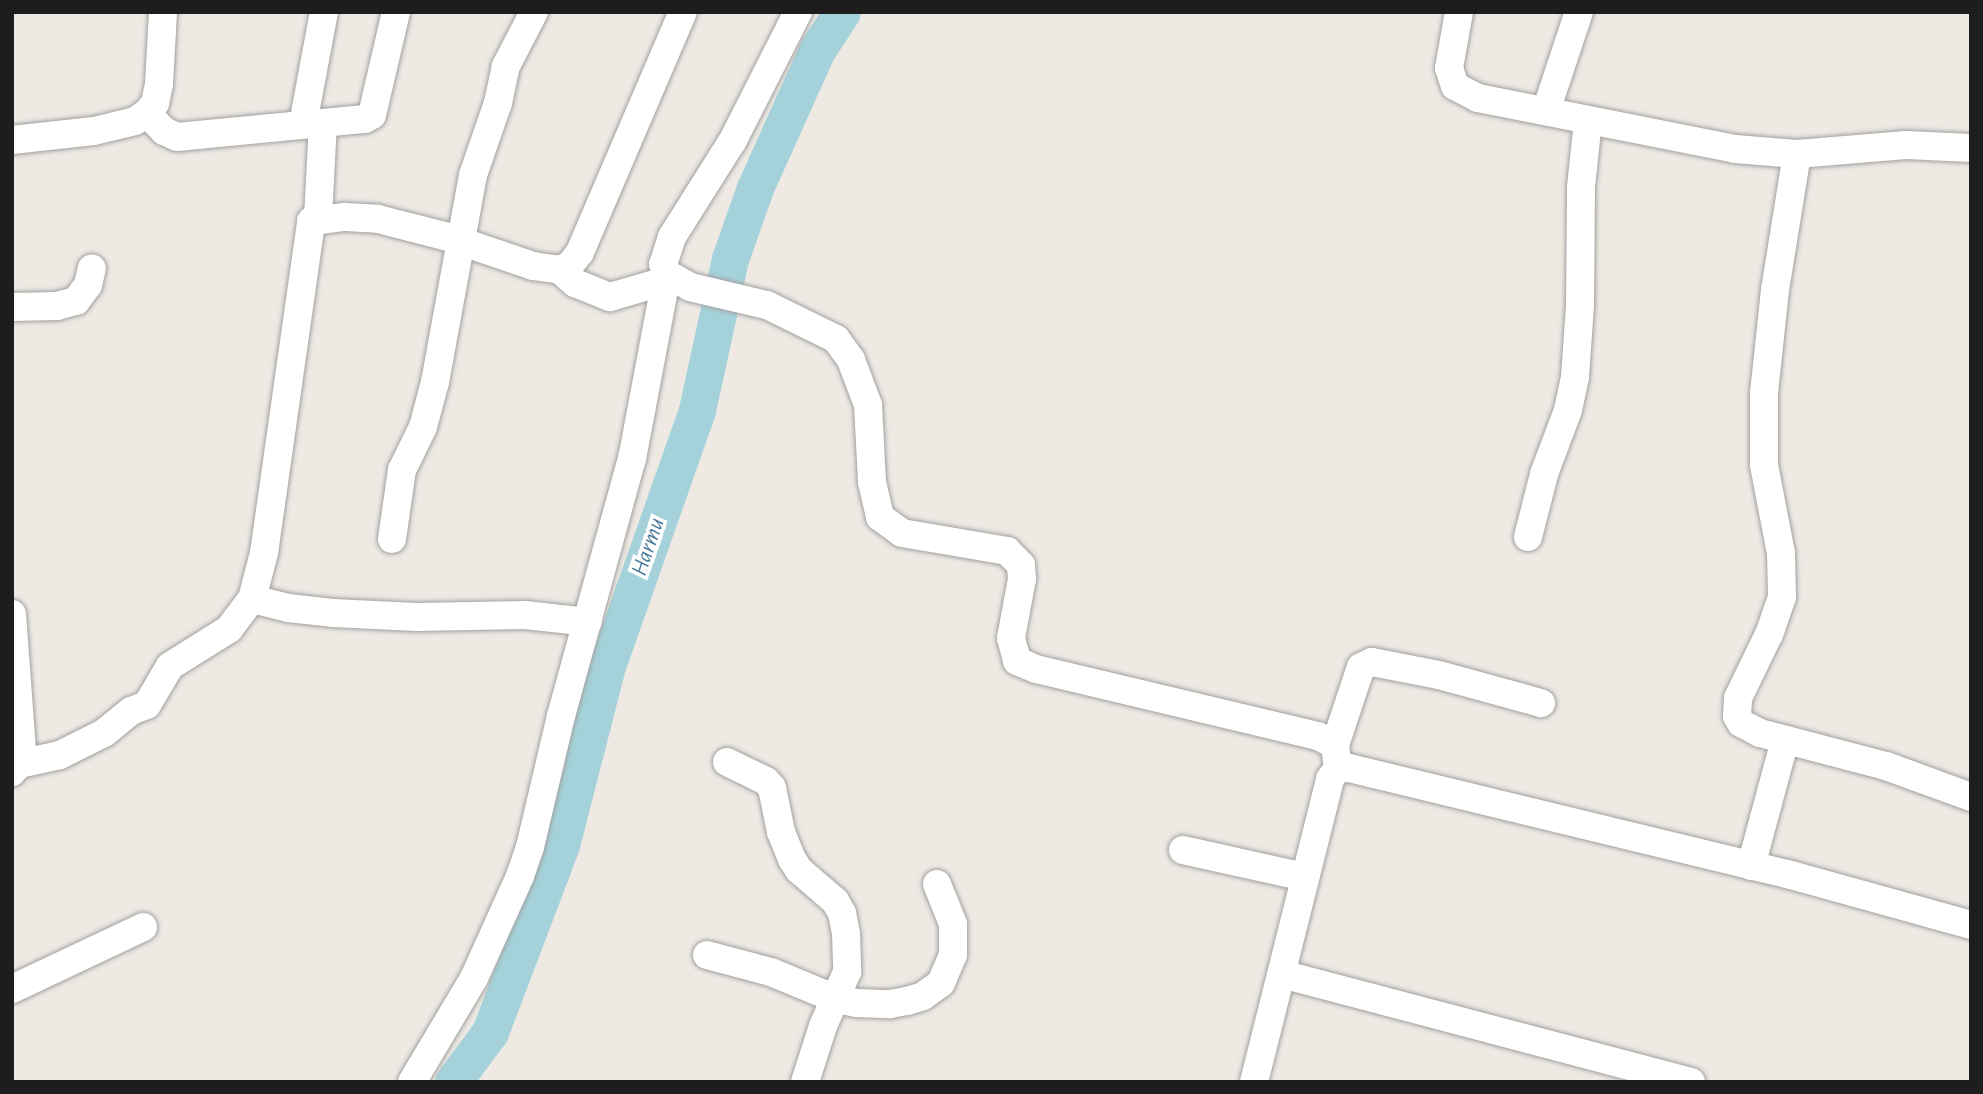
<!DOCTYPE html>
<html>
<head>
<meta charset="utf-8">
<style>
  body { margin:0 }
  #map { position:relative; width:1983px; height:1094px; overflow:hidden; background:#eee9e3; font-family:"Alegreya Sans",sans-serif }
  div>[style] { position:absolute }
  .river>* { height:37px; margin:-18.5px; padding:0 18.5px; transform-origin:18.5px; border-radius:18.5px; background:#a5d2da }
  .roads { filter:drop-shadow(0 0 2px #a1a1a1) drop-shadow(0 0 2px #a1a1a1) }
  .minor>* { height:28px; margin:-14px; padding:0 14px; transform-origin:14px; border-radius:14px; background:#fff }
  span { translate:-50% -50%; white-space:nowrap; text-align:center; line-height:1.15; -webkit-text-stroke:7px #fff; paint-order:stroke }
  .water-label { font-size:23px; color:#487799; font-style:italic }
  .frame { position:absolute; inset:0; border:14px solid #1d1d1d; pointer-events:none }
</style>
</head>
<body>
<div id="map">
  <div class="river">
    <i style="left:453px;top:1082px;width:62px;rotate:-53.5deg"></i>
    <i style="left:490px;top:1032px;width:200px;rotate:-69.2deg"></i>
    <i style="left:561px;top:845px;width:185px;rotate:-75.6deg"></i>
    <i style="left:607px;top:666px;width:271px;rotate:-70.6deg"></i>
    <i style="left:697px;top:410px;width:155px;rotate:-77.7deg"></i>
    <i style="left:730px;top:259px;width:75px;rotate:-70.6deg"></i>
    <i style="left:755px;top:188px;width:151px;rotate:-65.8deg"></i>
    <i style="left:817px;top:50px;width:45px;rotate:-56.7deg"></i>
  </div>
  <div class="roads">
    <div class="minor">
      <i style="left:798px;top:12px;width:144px;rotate:116.9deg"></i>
      <i style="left:733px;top:140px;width:115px;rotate:122.2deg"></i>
      <i style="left:672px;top:237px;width:28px;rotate:108deg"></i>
      <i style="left:663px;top:264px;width:11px;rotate:68deg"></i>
      <i style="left:667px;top:274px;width:26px;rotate:29deg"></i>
      <i style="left:690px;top:287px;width:79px;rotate:13.2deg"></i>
      <i style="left:767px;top:305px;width:77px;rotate:26.2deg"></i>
      <i style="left:836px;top:339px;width:26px;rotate:54deg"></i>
      <i style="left:851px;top:360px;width:48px;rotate:69.3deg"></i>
      <i style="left:868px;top:405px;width:77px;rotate:87deg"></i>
      <i style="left:872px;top:482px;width:36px;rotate:77deg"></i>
      <i style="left:880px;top:517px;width:27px;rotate:36deg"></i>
      <i style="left:902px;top:533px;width:107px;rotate:9.7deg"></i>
      <i style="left:1007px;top:551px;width:20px;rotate:45deg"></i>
      <i style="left:1021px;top:565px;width:14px;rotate:86deg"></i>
      <i style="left:1022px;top:579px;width:60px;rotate:100.6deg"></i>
      <i style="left:1011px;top:638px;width:24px;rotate:75deg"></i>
      <i style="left:1017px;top:661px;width:21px;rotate:23deg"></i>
      <i style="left:1036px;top:669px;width:290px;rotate:13.4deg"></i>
      <i style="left:1318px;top:736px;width:19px;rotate:28deg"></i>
      <i style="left:1335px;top:745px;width:23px;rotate:83deg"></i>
      <i style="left:1459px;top:12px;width:57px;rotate:100.1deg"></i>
      <i style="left:1449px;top:68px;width:19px;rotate:72deg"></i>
      <i style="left:1455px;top:86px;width:26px;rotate:28deg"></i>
      <i style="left:1478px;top:98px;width:262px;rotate:11.2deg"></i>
      <i style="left:1735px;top:149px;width:62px;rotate:4.6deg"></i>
      <i style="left:1797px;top:154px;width:109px;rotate:-4.7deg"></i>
      <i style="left:1906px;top:145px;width:65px;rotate:2.6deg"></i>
      <i style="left:1546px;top:111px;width:104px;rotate:-71.6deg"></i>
      <i style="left:147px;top:113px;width:25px;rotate:47deg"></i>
      <i style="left:164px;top:131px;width:14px;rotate:25deg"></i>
      <i style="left:177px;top:137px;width:189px;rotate:-5.5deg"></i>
      <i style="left:365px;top:119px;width:8px;rotate:-30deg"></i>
      <i style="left:372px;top:115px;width:106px;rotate:-76.9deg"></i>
      <i style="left:303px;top:124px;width:114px;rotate:-79.4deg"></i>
      <i style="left:12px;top:140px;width:82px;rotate:-6.3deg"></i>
      <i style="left:94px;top:131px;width:42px;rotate:-13.7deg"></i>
      <i style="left:135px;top:121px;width:14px;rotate:-34deg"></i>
      <i style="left:147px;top:113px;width:13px;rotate:-51deg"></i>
      <i style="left:155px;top:103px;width:19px;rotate:-78deg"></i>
      <i style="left:159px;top:84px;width:72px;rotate:-86.8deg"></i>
      <i style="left:1797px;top:154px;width:138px;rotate:99.2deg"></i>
      <i style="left:1775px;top:290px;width:104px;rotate:96.1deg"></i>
      <i style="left:1764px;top:393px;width:72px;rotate:90deg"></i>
      <i style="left:1764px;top:465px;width:90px;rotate:79.1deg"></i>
      <i style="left:1781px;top:553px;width:44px;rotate:88.7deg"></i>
      <i style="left:1782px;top:597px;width:39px;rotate:109deg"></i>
      <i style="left:1769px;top:634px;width:71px;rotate:115.8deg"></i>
      <i style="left:1738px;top:698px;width:18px;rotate:93deg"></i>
      <i style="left:1737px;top:716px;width:8px;rotate:60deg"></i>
      <i style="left:1741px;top:723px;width:21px;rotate:28deg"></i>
      <i style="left:1760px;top:733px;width:130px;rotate:14.7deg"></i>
      <i style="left:1886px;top:766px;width:90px;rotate:20deg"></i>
      <i style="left:318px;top:218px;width:94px;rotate:-87deg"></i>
      <i style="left:560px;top:270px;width:20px;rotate:41deg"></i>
      <i style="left:575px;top:283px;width:38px;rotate:22deg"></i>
      <i style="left:610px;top:297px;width:57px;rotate:-16.2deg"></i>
      <i style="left:12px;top:307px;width:45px;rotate:-1.3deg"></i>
      <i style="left:57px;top:306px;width:20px;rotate:-15deg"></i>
      <i style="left:76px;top:301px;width:20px;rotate:-53deg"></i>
      <i style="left:88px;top:285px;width:17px;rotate:-77deg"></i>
      <i style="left:1528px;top:537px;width:65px;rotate:-75.7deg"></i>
      <i style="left:1544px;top:474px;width:68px;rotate:-69.4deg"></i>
      <i style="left:1568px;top:410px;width:34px;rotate:-78deg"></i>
      <i style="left:1575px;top:377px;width:72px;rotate:-86deg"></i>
      <i style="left:1580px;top:305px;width:118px;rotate:-89.5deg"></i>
      <i style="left:1581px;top:187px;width:67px;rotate:-84deg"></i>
      <i style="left:392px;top:539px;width:70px;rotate:-81.8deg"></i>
      <i style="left:402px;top:470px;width:48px;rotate:-64deg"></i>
      <i style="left:423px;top:427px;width:47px;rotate:-75.1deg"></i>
      <i style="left:435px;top:382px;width:210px;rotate:-79.6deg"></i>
      <i style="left:473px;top:175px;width:76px;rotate:-70.9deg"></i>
      <i style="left:498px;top:103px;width:38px;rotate:-78deg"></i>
      <i style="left:506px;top:66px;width:61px;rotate:-62.6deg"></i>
      <i style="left:252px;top:599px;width:37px;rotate:14deg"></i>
      <i style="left:288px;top:608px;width:45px;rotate:6.3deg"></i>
      <i style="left:333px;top:613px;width:83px;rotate:2.8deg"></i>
      <i style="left:416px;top:617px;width:109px;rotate:-1.1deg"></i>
      <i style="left:525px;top:615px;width:63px;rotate:6.3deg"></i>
      <i style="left:12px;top:614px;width:136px;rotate:85.8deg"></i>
      <i style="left:22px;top:750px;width:14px;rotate:102deg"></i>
      <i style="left:19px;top:764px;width:11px;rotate:131deg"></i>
      <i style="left:1335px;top:745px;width:82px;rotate:-71.6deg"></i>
      <i style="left:1361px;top:667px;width:12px;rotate:-24deg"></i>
      <i style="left:1372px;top:662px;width:68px;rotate:11deg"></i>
      <i style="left:1439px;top:675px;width:106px;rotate:15.4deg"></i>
      <i style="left:727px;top:762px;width:43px;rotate:26deg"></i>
      <i style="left:766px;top:781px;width:9px;rotate:49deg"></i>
      <i style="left:772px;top:788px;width:45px;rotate:78.4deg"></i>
      <i style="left:781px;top:832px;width:29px;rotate:68deg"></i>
      <i style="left:792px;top:859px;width:13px;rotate:58deg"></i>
      <i style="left:799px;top:870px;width:48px;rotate:40.7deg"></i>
      <i style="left:835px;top:901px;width:14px;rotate:60deg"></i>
      <i style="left:842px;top:913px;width:21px;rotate:79deg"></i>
      <i style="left:846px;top:934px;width:38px;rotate:88deg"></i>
      <i style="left:847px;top:972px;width:59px;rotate:114deg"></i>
      <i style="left:823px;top:1026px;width:59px;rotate:107.8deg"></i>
      <i style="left:19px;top:764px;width:42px;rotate:-12.4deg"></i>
      <i style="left:60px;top:755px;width:49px;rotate:-26.6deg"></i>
      <i style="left:104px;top:733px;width:35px;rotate:-39deg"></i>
      <i style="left:131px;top:711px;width:17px;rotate:-21deg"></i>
      <i style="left:147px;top:705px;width:45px;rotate:-59.5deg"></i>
      <i style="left:170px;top:666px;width:70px;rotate:-32.1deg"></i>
      <i style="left:229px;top:629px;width:38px;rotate:-53deg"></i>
      <i style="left:252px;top:599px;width:48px;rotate:-75.4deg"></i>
      <i style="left:264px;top:553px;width:335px;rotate:-81.9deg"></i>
      <i style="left:311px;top:221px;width:34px;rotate:-7deg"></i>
      <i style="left:345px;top:217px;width:33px;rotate:3deg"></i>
      <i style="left:378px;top:219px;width:72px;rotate:14.4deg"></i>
      <i style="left:448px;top:237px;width:90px;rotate:18.8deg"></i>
      <i style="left:533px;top:266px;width:27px;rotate:8deg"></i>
      <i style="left:560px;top:270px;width:11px;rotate:-27deg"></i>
      <i style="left:570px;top:265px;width:16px;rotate:-52deg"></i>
      <i style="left:580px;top:252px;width:261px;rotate:-66.8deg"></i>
      <i style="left:1183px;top:850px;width:125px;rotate:12.5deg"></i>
      <i style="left:1751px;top:866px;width:131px;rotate:-74.9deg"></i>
      <i style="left:707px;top:955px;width:66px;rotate:14.9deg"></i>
      <i style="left:771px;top:972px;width:70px;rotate:22.6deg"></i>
      <i style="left:836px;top:999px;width:20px;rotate:11deg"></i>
      <i style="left:856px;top:1003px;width:34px;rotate:2deg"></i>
      <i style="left:890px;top:1004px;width:17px;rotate:-10deg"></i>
      <i style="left:907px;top:1001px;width:17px;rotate:-17deg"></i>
      <i style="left:923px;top:996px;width:22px;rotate:-36deg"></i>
      <i style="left:941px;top:983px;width:30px;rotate:-67deg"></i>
      <i style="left:953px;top:955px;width:31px;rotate:-90deg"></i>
      <i style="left:953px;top:924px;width:43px;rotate:-111.8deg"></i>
      <i style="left:1282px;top:974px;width:423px;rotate:14.8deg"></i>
      <i style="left:12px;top:989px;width:145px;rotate:-25.3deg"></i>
      <i style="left:412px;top:1082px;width:121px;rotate:-59.2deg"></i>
      <i style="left:474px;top:978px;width:112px;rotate:-65.7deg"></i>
      <i style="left:520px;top:876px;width:31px;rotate:-71deg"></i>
      <i style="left:530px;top:847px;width:135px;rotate:-76.7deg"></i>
      <i style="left:561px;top:716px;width:267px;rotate:-74.6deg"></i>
      <i style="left:632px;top:459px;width:188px;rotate:-79.3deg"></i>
      <i style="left:1254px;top:1082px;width:312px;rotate:-75.9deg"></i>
      <i style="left:1330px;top:779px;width:14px;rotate:-54deg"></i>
      <i style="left:1338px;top:768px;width:11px"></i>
      <i style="left:1349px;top:768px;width:455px;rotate:13.6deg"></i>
      <i style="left:1791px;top:875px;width:187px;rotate:15.5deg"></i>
    </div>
  </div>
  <div class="water-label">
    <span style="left:649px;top:547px;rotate:-71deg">Harmu</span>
  </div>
  <div class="frame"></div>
</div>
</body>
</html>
